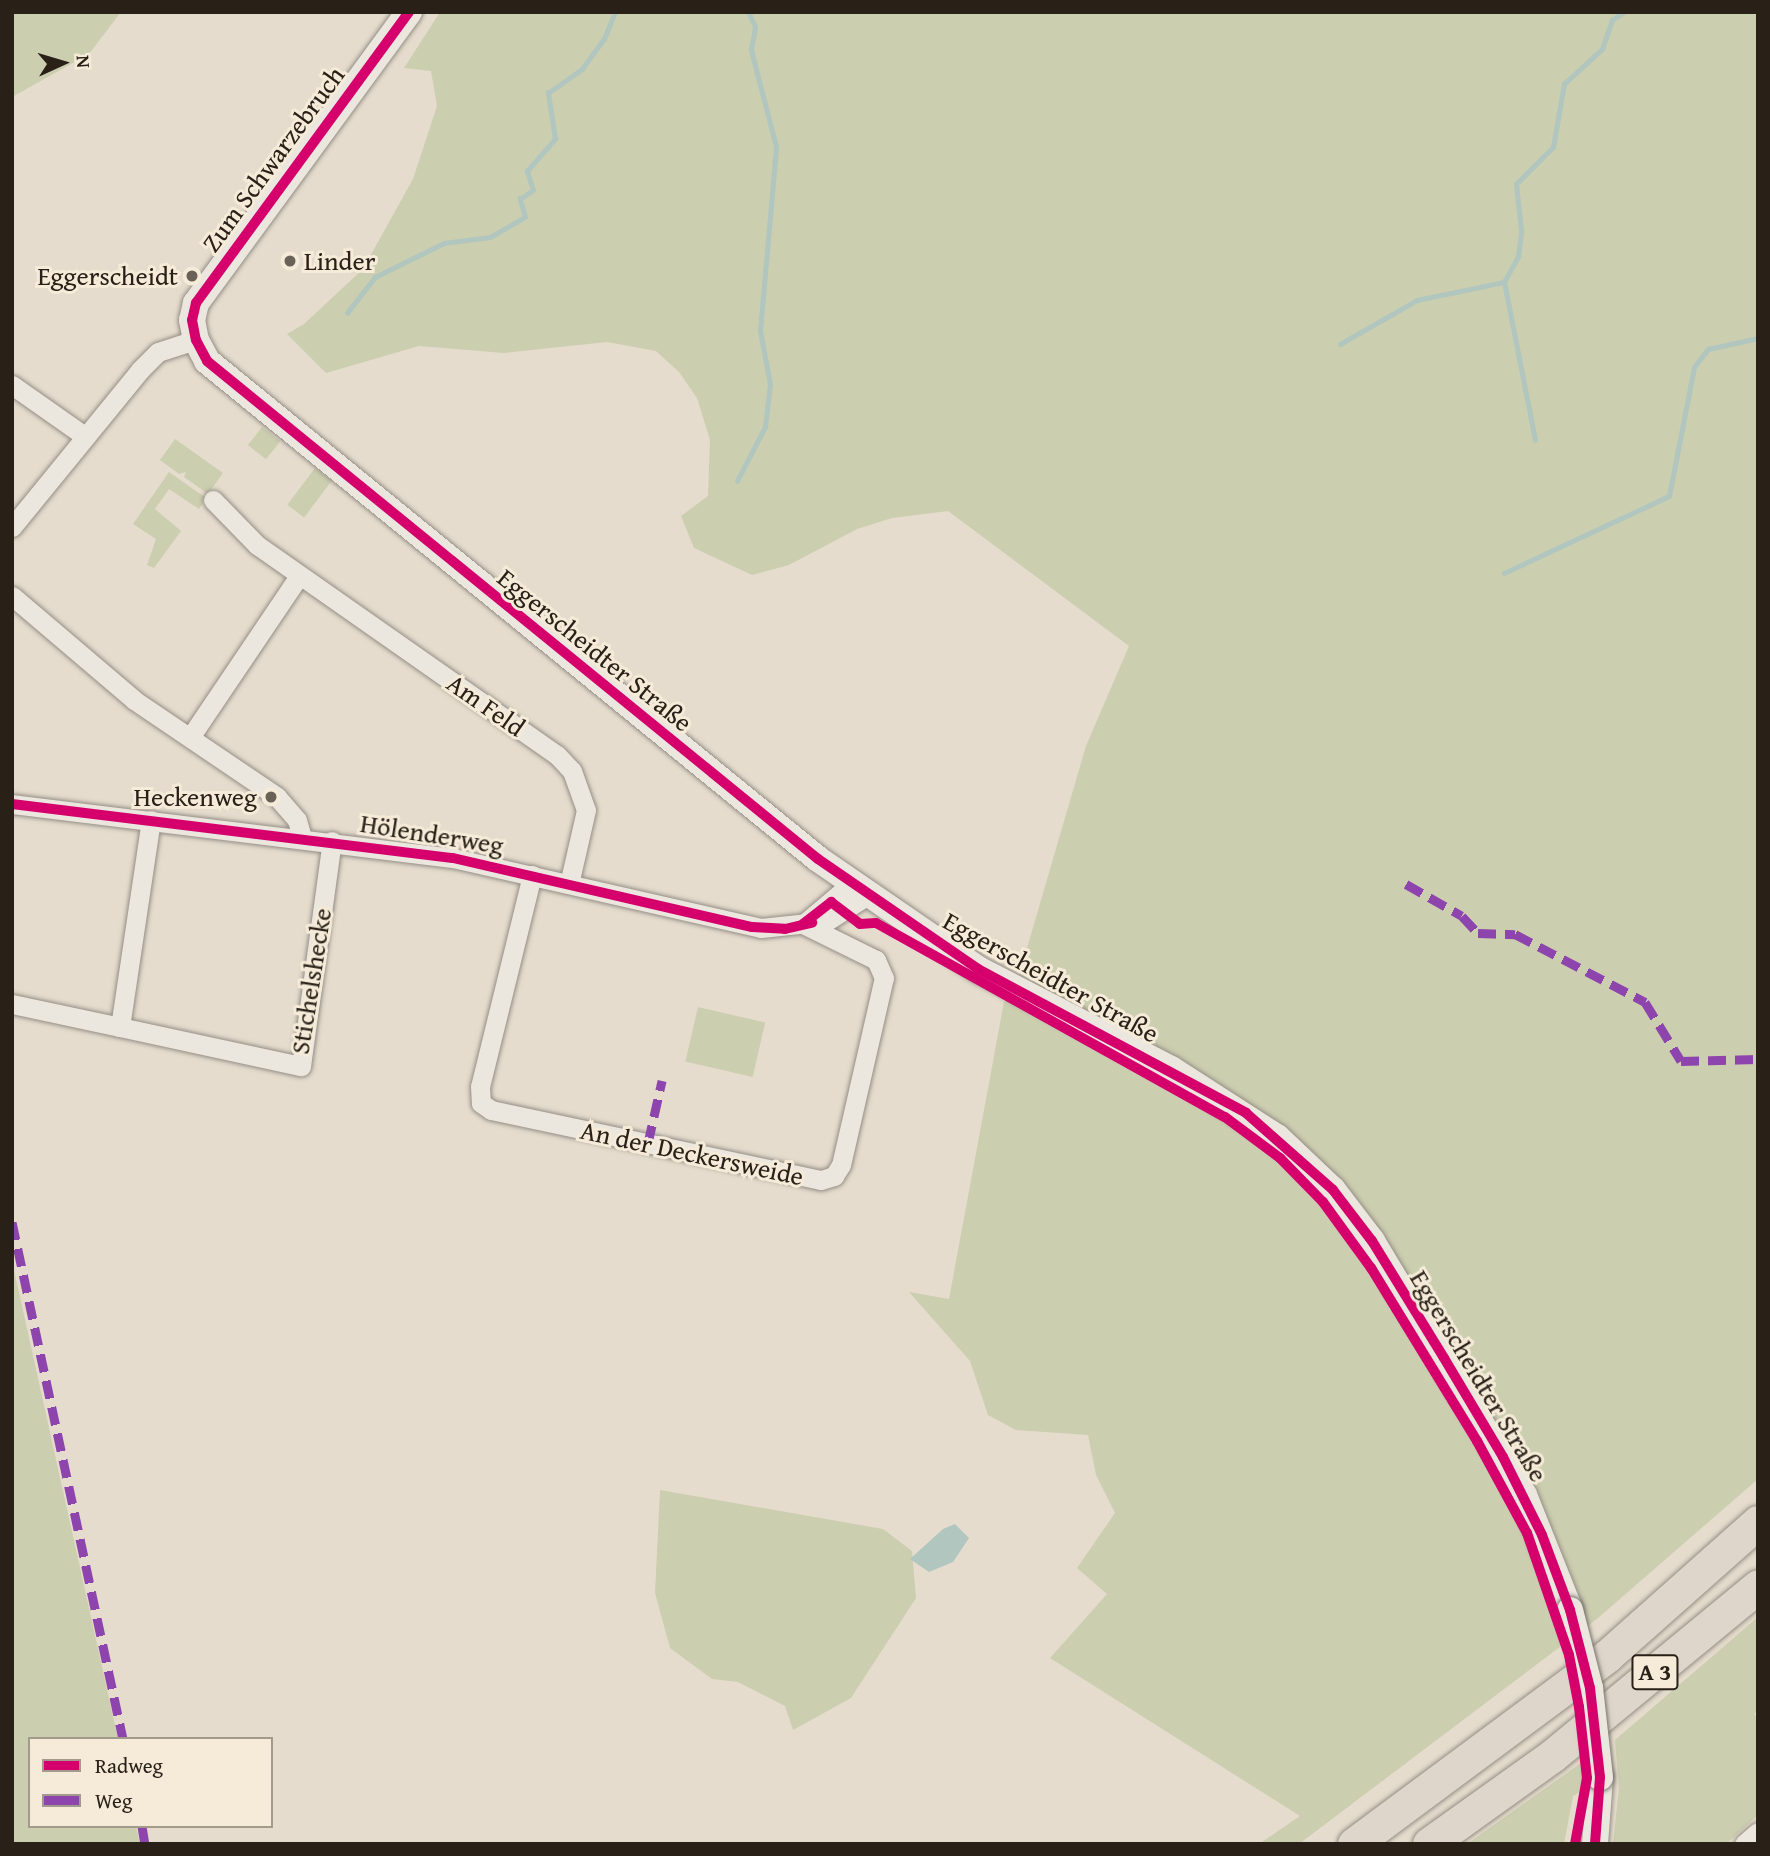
<!DOCTYPE html>
<html>
<head>
<meta charset="utf-8">
<style>
  body { margin:0 }
  #map { position:relative; width:1770px; height:1856px; overflow:hidden; background:#e5dccd; font-family:"Gentium Book Plus",serif }
  div>[style] { position:absolute }
  .green>* { inset:0; background:#cbceaf; transform-origin:0 0 }
  .water>* { inset:0; background:#b0c6bf }
  .stream>* { height:4.5px; margin:-2.25px; padding:0 2.25px; transform-origin:2.25px; border-radius:2.25px; background:#b0c6bf }
  .roads { filter:drop-shadow(0 0 2px #958e85) drop-shadow(0 0 2px #958e85) }
  .street>* { height:19px; margin:-9.5px; padding:0 9.5px; transform-origin:9.5px; border-radius:9.5px; background:#ebe6de }
  .secondary>* { height:26px; margin:-13px; padding:0 13px; transform-origin:13px; border-radius:13px; background:#ebe6de }
  .highway>* { height:33px; margin:-16.5px; padding:0 16.5px; transform-origin:16.5px; border-radius:16.5px; background:#ded6ca }
  .bridges { filter:drop-shadow(0 0 2px #7a756d) drop-shadow(0 0 2px #7a756d) }
  .secondary-bridge>* { height:26px; margin:-13px; padding:0 13px; transform-origin:13px; border-radius:13px; background:#ebe6de }
  .quiet>* { height:9px; margin-top:-4.5px; transform-origin:0; background:repeating-linear-gradient(90deg,#8e44ad 0 18px,transparent 0 27px) }
  .cycleway>* { height:10px; margin:-5px; padding:0 5px; transform-origin:5px; border-radius:5px; background:#d6006c }
  .dots>* { width:19px; height:19px; translate:-50% -50%; box-sizing:border-box; border:4px solid #f5ebd8; border-radius:50% }
  span { translate:-50% -50%; white-space:nowrap; text-align:center; line-height:1.15; -webkit-text-stroke:6px #f5ebd8; paint-order:stroke }
  .shield-label span { padding:2px 5px; background:#f5ebd8; border:2px solid; border-radius:5px; -webkit-text-stroke-width:0 }
  .shield-label { font-size:24px; color:#292018; font-weight:700 }
  .street-label { font-size:26px; color:#292018 }
  .poi-label { font-size:26px; color:#292018 }
  .left { translate:0 -50%; text-align:left }
  .right { translate:-100% -50%; text-align:right }
  .frame { position:absolute; inset:0; border:14px solid #292018; pointer-events:none }
  .legend { position:absolute; left:28px; top:1737px; width:245px; height:91px; box-sizing:border-box; background:#f5ebd8; border:2px solid #a39a8b; margin:0; padding:9px 12px; list-style:none; font-size:21px; color:#292018 }
  .legend li { display:flex; align-items:center; gap:14px; height:35px }
  .legend b { width:35px; border:2px solid #a39a8b }
  .north { position:absolute; left:28px; top:28px; width:70px; height:70px; -webkit-text-stroke:5px #f5ebd8; paint-order:stroke; rotate:86deg; font-size:19px; font-weight:700; line-height:28px; text-align:center; color:#292018 }
  .north::after { content:''; display:block; margin:auto; width:24px; height:32px; background:#292018; clip-path:polygon(50% 0,100% 100%,50% 72%,0 100%) }
</style>
</head>
<body>
<div id="map">
  <div class="green">
    <i style="clip-path:polygon(12px 12px,121px 12px,89px 54px,12px 97px)"></i>
    <i style="clip-path:polygon(440px 12px,1758px 12px,1758px 1479px,1598px 1618px,1299px 1844px,1259px 1844px,1300px 1816px,1050px 1658px,1107px 1594px,1077px 1568px,1115px 1513px,1096px 1475px,1088px 1435px,1016px 1430px,988px 1415px,970px 1361px,909px 1292px,949px 1299px,1004px 1002px,1020px 972px,1086px 746px,1129px 646px,948px 511px,892px 518px,857px 529px,789px 565px,752px 575px,694px 548px,681px 516px,708px 496px,710px 440px,697px 398px,679px 372px,656px 351px,607px 342px,504px 353px,419px 346px,326px 373px,287px 334px,304px 324px,363px 269px,413px 179px,437px 106px,431px 71px,404px 68px)"></i>
    <i style="left:262px;top:427px;width:23px;height:23px;rotate:38deg"></i>
    <i style="clip-path:polygon(175px 439px,223px 473px,208px 494px,184px 477px,186px 472px,179px 474px,160px 460px)"></i>
    <i style="left:315px;top:468px;width:21px;height:46px;rotate:37deg"></i>
    <i style="clip-path:polygon(169px 472px,206px 498px,199px 509px,169px 489px,155px 509px,181px 531px,154px 568px,147px 565px,156px 539px,133px 524px)"></i>
    <i style="left:698px;top:1007px;width:69px;height:56px;rotate:13deg"></i>
    <i style="clip-path:polygon(12px 1261px,118px 1739px,30px 1739px,30px 1826px,136px 1826px,140px 1844px,12px 1844px)"></i>
    <i style="clip-path:polygon(660px 1490px,883px 1529px,912px 1551px,916px 1598px,851px 1698px,793px 1730px,785px 1706px,738px 1682px,712px 1679px,670px 1648px,655px 1593px)"></i>
    <i style="clip-path:polygon(1758px 1617px,1758px 1710px,1754px 1714px,1758px 1719px,1758px 1815px,1726px 1844px,1613px 1844px,1619px 1788px,1615px 1740px)"></i>
    <i style="clip-path:polygon(1581px 1763px,1583px 1790px,1573px 1796px,1564px 1844px,1467px 1844px)"></i>
  </div>
  <div class="water">
    <i style="clip-path:polygon(955px 1524px,969px 1538px,953px 1562px,929px 1572px,910px 1559px,943px 1529px)"></i>
  </div>
  <div class="stream">
    <i style="left:347px;top:313px;width:46px;rotate:-52.1deg"></i>
    <i style="left:375px;top:277px;width:77px;rotate:-26.2deg"></i>
    <i style="left:444px;top:243px;width:46px;rotate:-7.4deg"></i>
    <i style="left:490px;top:237px;width:40px;rotate:-29.7deg"></i>
    <i style="left:525px;top:217px;width:19px;rotate:-106deg"></i>
    <i style="left:520px;top:199px;width:16px;rotate:-35deg"></i>
    <i style="left:533px;top:190px;width:20px;rotate:-108deg"></i>
    <i style="left:527px;top:171px;width:43px;rotate:-48.8deg"></i>
    <i style="left:555px;top:139px;width:47px;rotate:-98.7deg"></i>
    <i style="left:548px;top:93px;width:42px;rotate:-35.2deg"></i>
    <i style="left:582px;top:69px;width:37px;rotate:-54deg"></i>
    <i style="left:604px;top:39px;width:29px;rotate:-68deg"></i>
    <i style="left:1340px;top:344px;width:89px;rotate:-29.7deg"></i>
    <i style="left:1417px;top:300px;width:89px;rotate:-11.7deg"></i>
    <i style="left:1535px;top:440px;width:161px;rotate:-101.1deg"></i>
    <i style="left:1504px;top:282px;width:29px;rotate:-61deg"></i>
    <i style="left:1518px;top:257px;width:26px;rotate:-83deg"></i>
    <i style="left:1521px;top:231px;width:47px;rotate:-96.1deg"></i>
    <i style="left:1516px;top:184px;width:52px;rotate:-45deg"></i>
    <i style="left:1553px;top:147px;width:64px;rotate:-80.1deg"></i>
    <i style="left:1564px;top:84px;width:52px;rotate:-42.6deg"></i>
    <i style="left:1602px;top:49px;width:31px;rotate:-71deg"></i>
    <i style="left:1612px;top:20px;width:14px;rotate:-34deg"></i>
    <i style="left:737px;top:481px;width:61px;rotate:-62.6deg"></i>
    <i style="left:765px;top:427px;width:43px;rotate:-83.4deg"></i>
    <i style="left:770px;top:384px;width:54px;rotate:-100.7deg"></i>
    <i style="left:760px;top:331px;width:185px;rotate:-85deg"></i>
    <i style="left:776px;top:147px;width:100px;rotate:-104.5deg"></i>
    <i style="left:751px;top:50px;width:23px;rotate:-80deg"></i>
    <i style="left:755px;top:27px;width:17px;rotate:-115deg"></i>
    <i style="left:1504px;top:573px;width:182px;rotate:-25deg"></i>
    <i style="left:1669px;top:496px;width:131px;rotate:-79deg"></i>
    <i style="left:1694px;top:367px;width:23px;rotate:-52deg"></i>
    <i style="left:1708px;top:349px;width:51px;rotate:-12.4deg"></i>
  </div>
  <div class="roads">
    <div class="street">
      <i style="left:12px;top:385px;width:90px;rotate:35.1deg"></i>
      <i style="left:213px;top:500px;width:63px;rotate:45.6deg"></i>
      <i style="left:257px;top:545px;width:366px;rotate:35deg"></i>
      <i style="left:557px;top:755px;width:22px;rotate:47deg"></i>
      <i style="left:572px;top:771px;width:41px;rotate:70.3deg"></i>
      <i style="left:586px;top:810px;width:76px;rotate:102.9deg"></i>
      <i style="left:12px;top:527px;width:203px;rotate:-50.8deg"></i>
      <i style="left:140px;top:370px;width:25px;rotate:-45deg"></i>
      <i style="left:158px;top:352px;width:40px;rotate:-18deg"></i>
      <i style="left:12px;top:596px;width:160px;rotate:40.4deg"></i>
      <i style="left:134px;top:700px;width:173px;rotate:34.1deg"></i>
      <i style="left:277px;top:797px;width:30px;rotate:49deg"></i>
      <i style="left:297px;top:820px;width:19px;rotate:74deg"></i>
      <i style="left:191px;top:736px;width:193px;rotate:-56deg"></i>
      <i style="left:12px;top:804px;width:444px;rotate:7deg"></i>
      <i style="left:453px;top:858px;width:316px;rotate:12.8deg"></i>
      <i style="left:761px;top:928px;width:66px;rotate:-6.1deg"></i>
      <i style="left:827px;top:921px;width:49px;rotate:-32.4deg"></i>
      <i style="left:532px;top:875px;width:217px;rotate:103.8deg"></i>
      <i style="left:480px;top:1086px;width:17px;rotate:87deg"></i>
      <i style="left:481px;top:1103px;width:12px;rotate:35deg"></i>
      <i style="left:491px;top:1110px;width:337px;rotate:12deg"></i>
      <i style="left:821px;top:1180px;width:14px;rotate:-17deg"></i>
      <i style="left:834px;top:1176px;width:13px;rotate:-58deg"></i>
      <i style="left:841px;top:1165px;width:192px;rotate:-77.1deg"></i>
      <i style="left:884px;top:978px;width:20px;rotate:-114deg"></i>
      <i style="left:876px;top:960px;width:81px;rotate:-153.7deg"></i>
      <i style="left:806px;top:922px;width:60px;rotate:-40.3deg"></i>
      <i style="left:12px;top:1004px;width:110px;rotate:12deg"></i>
      <i style="left:120px;top:1027px;width:209px;rotate:-81.5deg"></i>
      <i style="left:120px;top:1027px;width:185px;rotate:12.2deg"></i>
      <i style="left:301px;top:1066px;width:227px;rotate:-82.2deg"></i>
      <i style="left:1744px;top:1844px;width:18px;rotate:-41deg"></i>
    </div>
    <div class="secondary">
      <i style="left:409px;top:12px;width:361px;rotate:126.2deg"></i>
      <i style="left:196px;top:303px;width:17px;rotate:103deg"></i>
      <i style="left:192px;top:320px;width:20px;rotate:79deg"></i>
      <i style="left:196px;top:340px;width:24px;rotate:62deg"></i>
      <i style="left:207px;top:361px;width:788px;rotate:39.18deg"></i>
      <i style="left:818px;top:859px;width:194px;rotate:34.5deg"></i>
      <i style="left:978px;top:969px;width:217px;rotate:27.4deg"></i>
      <i style="left:1171px;top:1069px;width:126px;rotate:32.7deg"></i>
      <i style="left:1277px;top:1137px;width:77px;rotate:43.4deg"></i>
      <i style="left:1333px;top:1190px;width:64px;rotate:52.6deg"></i>
      <i style="left:1372px;top:1241px;width:296px;rotate:59.1deg"></i>
      <i style="left:1524px;top:1495px;width:124px;rotate:68.2deg"></i>
      <i style="left:1595px;top:1844px;width:67px;rotate:-85.7deg"></i>
    </div>
    <div class="highway">
      <i style="left:1354px;top:1844px;width:315px;rotate:-36.6deg"></i>
      <i style="left:1607px;top:1656px;width:202px;rotate:-41.6deg"></i>
      <i style="left:1429px;top:1844px;width:151px;rotate:-35.6deg"></i>
      <i style="left:1552px;top:1756px;width:267px;rotate:-39.5deg"></i>
    </div>
  </div>
  <div class="bridges">
    <div class="secondary-bridge">
      <i style="left:1570px;top:1610px;width:81px;rotate:75.6deg"></i>
      <i style="left:1590px;top:1688px;width:90px;rotate:83.6deg"></i>
    </div>
  </div>
  <div class="quiet">
    <i style="left:1406px;top:884px;width:64px;rotate:29.7deg"></i>
    <i style="left:1462px;top:916px;width:23px;rotate:47deg"></i>
    <i style="left:1478px;top:933px;width:37px;rotate:2deg"></i>
    <i style="left:1515px;top:934px;width:147px;rotate:27.6deg"></i>
    <i style="left:1645px;top:1002px;width:69px;rotate:58.6deg"></i>
    <i style="left:1681px;top:1061px;width:77px;rotate:-1.5deg"></i>
    <i style="left:648px;top:1143px;width:64px;rotate:-77.3deg"></i>
    <i style="left:12px;top:1222px;width:529px;rotate:77.88deg"></i>
    <i style="left:142px;top:1826px;width:18px;rotate:81deg"></i>
  </div>
  <div class="cycleway">
    <i style="left:409px;top:12px;width:361px;rotate:126.2deg"></i>
    <i style="left:196px;top:303px;width:17px;rotate:103deg"></i>
    <i style="left:192px;top:320px;width:20px;rotate:79deg"></i>
    <i style="left:196px;top:340px;width:24px;rotate:62deg"></i>
    <i style="left:207px;top:361px;width:788px;rotate:39.18deg"></i>
    <i style="left:818px;top:859px;width:194px;rotate:34.5deg"></i>
    <i style="left:978px;top:969px;width:304px;rotate:28.2deg"></i>
    <i style="left:1246px;top:1113px;width:116px;rotate:41.5deg"></i>
    <i style="left:1333px;top:1190px;width:64px;rotate:52.6deg"></i>
    <i style="left:1372px;top:1241px;width:137px;rotate:58.4deg"></i>
    <i style="left:1444px;top:1358px;width:115px;rotate:59.2deg"></i>
    <i style="left:1503px;top:1457px;width:87px;rotate:63.4deg"></i>
    <i style="left:1542px;top:1535px;width:80px;rotate:69.5deg"></i>
    <i style="left:1570px;top:1610px;width:81px;rotate:75.6deg"></i>
    <i style="left:1590px;top:1688px;width:90px;rotate:83.6deg"></i>
    <i style="left:1600px;top:1777px;width:67px;rotate:94.3deg"></i>
    <i style="left:12px;top:804px;width:444px;rotate:7deg"></i>
    <i style="left:453px;top:858px;width:307px;rotate:13deg"></i>
    <i style="left:752px;top:927px;width:33px;rotate:3deg"></i>
    <i style="left:785px;top:929px;width:28px;rotate:-13deg"></i>
    <i style="left:803px;top:924px;width:36px;rotate:-38deg"></i>
    <i style="left:831px;top:902px;width:36px;rotate:37deg"></i>
    <i style="left:860px;top:924px;width:16px;rotate:-4deg"></i>
    <i style="left:876px;top:923px;width:399px;rotate:29.1deg"></i>
    <i style="left:1225px;top:1117px;width:69px;rotate:36.7deg"></i>
    <i style="left:1280px;top:1158px;width:62px;rotate:45.7deg"></i>
    <i style="left:1323px;top:1202px;width:82px;rotate:54deg"></i>
    <i style="left:1371px;top:1268px;width:203px;rotate:58.5deg"></i>
    <i style="left:1477px;top:1441px;width:105px;rotate:61.5deg"></i>
    <i style="left:1527px;top:1533px;width:129px;rotate:71deg"></i>
    <i style="left:1569px;top:1655px;width:53px;rotate:79.1deg"></i>
    <i style="left:1579px;top:1707px;width:71px;rotate:83.6deg"></i>
    <i style="left:1587px;top:1778px;width:67px;rotate:100.3deg"></i>
  </div>
  <div class="dots">
    <i style="left:290px;top:261px;background:#6b6257"></i>
    <i style="left:192px;top:276px;background:#6b6257"></i>
    <i style="left:271px;top:797px;background:#6b6257"></i>
  </div>
  <div class="shield-label">
    <span style="left:1655px;top:1672px">A 3</span>
  </div>
  <div class="street-label">
    <span style="left:273px;top:159px;rotate:-54deg">Zum Schwarzebruch</span>
    <span style="left:595px;top:650px;rotate:39deg">Eggerscheidter Straße</span>
    <span style="left:486px;top:705px;rotate:35deg">Am Feld</span>
    <span style="left:432px;top:834px;rotate:9deg">Hölenderweg</span>
    <span style="left:1051px;top:977px;rotate:29deg">Eggerscheidter Straße</span>
    <span style="left:311px;top:981px;rotate:-81deg">Stichelshecke</span>
    <span style="left:692px;top:1153px;rotate:12deg">An der Deckersweide</span>
    <span style="left:1479px;top:1376px;rotate:59deg">Eggerscheidter Straße</span>
  </div>
  <div class="poi-label">
    <span class="left" style="left:304px;top:261px">Linder</span>
    <span class="right" style="left:178px;top:276px">Eggerscheidt</span>
    <span class="right" style="left:257px;top:797px">Heckenweg</span>
  </div>
  <div class="frame"></div>
  <ul class="legend">
  <li><b style="height:9px;background:#d6006c"></b>Radweg</li>
  <li><b style="height:9px;background:#8e44ad"></b>Weg</li>
  </ul>
  <div class="north">N</div>
</div>
</body>
</html>
